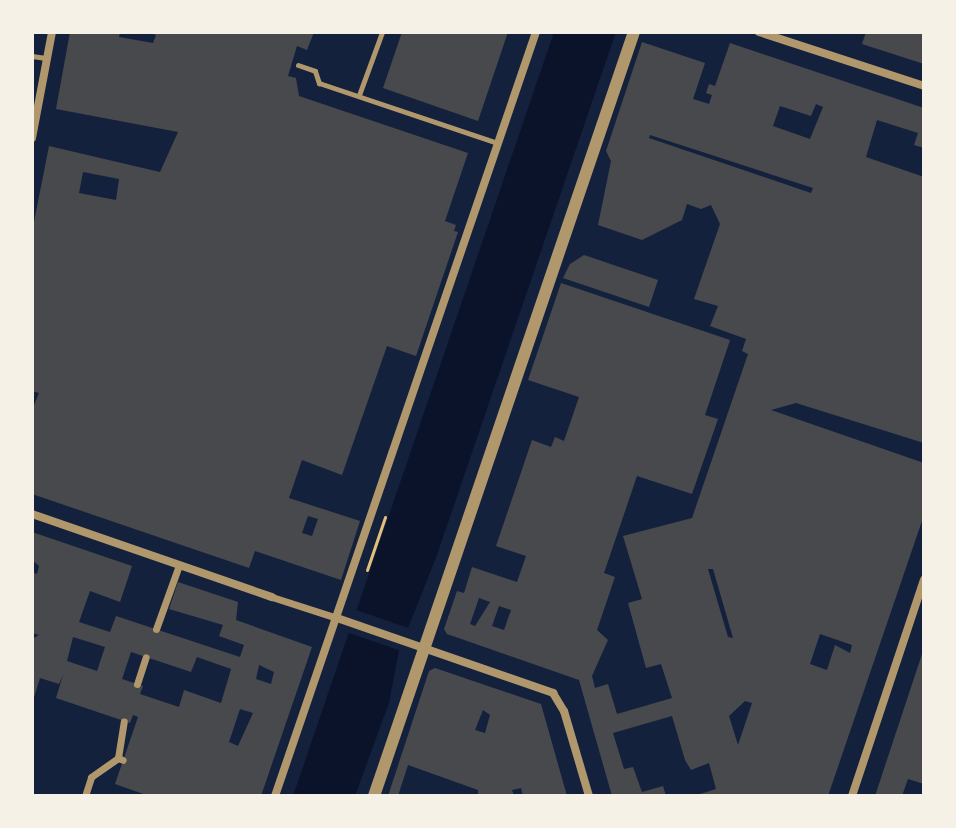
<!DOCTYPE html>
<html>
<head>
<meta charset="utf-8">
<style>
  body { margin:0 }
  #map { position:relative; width:956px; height:828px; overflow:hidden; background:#14213d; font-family:"Golos Text",sans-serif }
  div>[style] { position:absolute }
  .water>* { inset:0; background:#0b132b }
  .pier>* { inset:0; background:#14213d; transform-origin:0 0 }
  .building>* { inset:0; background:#48494c }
  .path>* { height:3px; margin:-1.5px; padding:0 1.5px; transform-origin:1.5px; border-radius:1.5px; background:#e5c07b }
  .service>* { height:5px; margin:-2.5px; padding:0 2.5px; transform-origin:2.5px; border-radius:2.5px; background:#b1986c }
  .pedestrian>* { height:7px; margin:-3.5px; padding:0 3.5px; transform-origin:3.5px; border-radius:3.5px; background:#b1986c }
  .minor>* { height:8px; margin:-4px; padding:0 4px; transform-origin:4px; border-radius:4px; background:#b1986c }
  .tertiary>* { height:12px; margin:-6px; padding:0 6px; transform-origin:6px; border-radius:6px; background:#b1986c }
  span { translate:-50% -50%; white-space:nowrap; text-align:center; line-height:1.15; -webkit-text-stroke:8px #f6f1e7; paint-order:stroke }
  .frame { position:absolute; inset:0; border:34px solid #f6f1e7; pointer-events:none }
</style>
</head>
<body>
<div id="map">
  <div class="water">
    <i style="clip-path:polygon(554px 32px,616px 32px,437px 555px,399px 651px,389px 703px,355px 796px,293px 796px)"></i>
  </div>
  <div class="pier">
    <i style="left:356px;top:610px;width:57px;height:24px;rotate:19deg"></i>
  </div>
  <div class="building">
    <i style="clip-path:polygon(evenodd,70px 32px,120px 32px,119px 37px,153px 43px,156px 35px,147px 32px,314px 32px,307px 50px,297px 46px,288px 76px,296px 78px,299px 96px,468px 153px,445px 221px,456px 225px,454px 231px,458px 232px,416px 356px,387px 346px,342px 475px,302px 460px,289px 498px,360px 521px,341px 580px,255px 551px,249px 568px,32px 494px,32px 410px,39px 393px,32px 391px,32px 232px,49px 146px,160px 172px,178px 132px,56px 109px,70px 32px,83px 172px,119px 179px,116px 200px,79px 193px,83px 172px,70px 32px,308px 516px,318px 519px,312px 536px,302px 533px,308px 516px)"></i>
    <i style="clip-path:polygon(402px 32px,508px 32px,478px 121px,383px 88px)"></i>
    <i style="clip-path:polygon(866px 32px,924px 32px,924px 64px,862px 44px)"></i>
    <i style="clip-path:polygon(evenodd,642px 42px,705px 63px,693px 99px,709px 104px,712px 95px,706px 93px,709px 84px,715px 86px,730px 43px,924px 108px,924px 148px,914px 145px,918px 133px,877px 120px,866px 157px,924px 177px,924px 443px,796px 403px,771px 410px,924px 463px,924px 515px,828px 796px,694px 796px,716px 789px,709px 763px,691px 770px,685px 760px,672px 716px,613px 733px,624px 769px,633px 767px,642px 792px,663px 786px,666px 796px,612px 796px,579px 680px,447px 634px,444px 629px,457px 591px,464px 593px,472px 567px,517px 582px,526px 556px,496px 546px,532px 440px,551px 447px,555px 437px,564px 441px,579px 397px,528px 380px,561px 283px,730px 340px,705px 415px,718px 419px,692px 494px,637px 476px,604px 573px,615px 577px,597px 630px,608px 640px,592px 676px,595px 688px,608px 684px,617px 714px,672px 698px,661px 664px,646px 668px,628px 603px,642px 599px,623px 536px,692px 518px,748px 354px,742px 351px,746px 339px,710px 326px,718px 306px,694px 299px,720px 224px,711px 205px,701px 209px,687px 204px,682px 220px,642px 240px,598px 225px,611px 161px,606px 151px,642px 42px,816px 104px,823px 107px,810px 139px,773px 126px,780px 106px,811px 116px,816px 104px,642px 42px,650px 135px,813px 188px,811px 193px,649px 138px,650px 135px,642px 42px,708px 569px,713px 569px,733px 638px,728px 637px,708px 569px,642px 42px,479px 598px,490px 602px,475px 626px,470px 624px,479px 598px,642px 42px,499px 606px,511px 610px,504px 630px,492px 626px,499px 606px,642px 42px,820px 634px,852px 645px,850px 653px,835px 645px,827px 670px,810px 664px,820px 634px,642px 42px,745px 701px,752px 703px,738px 745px,729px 716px,745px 701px)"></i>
    <i style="clip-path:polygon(584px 255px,658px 280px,649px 307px,563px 278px,570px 264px)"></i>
    <i style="clip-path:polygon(evenodd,32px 532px,132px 566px,120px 602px,90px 591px,79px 622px,110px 632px,116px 616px,240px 657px,244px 645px,219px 636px,223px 625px,169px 609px,178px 582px,238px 602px,236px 620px,312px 647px,261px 796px,149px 796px,115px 784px,138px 717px,133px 715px,130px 723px,56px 698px,63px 675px,59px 684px,40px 678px,32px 704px,32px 639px,39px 635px,32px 633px,32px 572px,37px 574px,39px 566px,32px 560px,32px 532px,73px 637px,105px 647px,97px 671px,67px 661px,73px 637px,32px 532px,131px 652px,191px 672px,197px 657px,231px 669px,221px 703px,184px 690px,179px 707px,140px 694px,143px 686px,122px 679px,131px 652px,32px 532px,259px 665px,274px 672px,271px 684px,256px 679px,259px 665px,32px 532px,240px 709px,253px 713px,238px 746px,229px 742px,240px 709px)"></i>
    <i style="clip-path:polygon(923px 651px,924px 784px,908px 779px,902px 796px,875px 796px)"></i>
    <i style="clip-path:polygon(evenodd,435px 668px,541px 704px,567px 796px,523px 796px,521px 788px,512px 790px,514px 796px,478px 796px,478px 790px,408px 765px,398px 796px,388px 796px,429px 671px,435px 668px,483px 710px,490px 715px,485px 733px,475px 730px,483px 710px)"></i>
  </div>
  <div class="path">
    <i style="left:367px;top:570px;width:56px;rotate:-71.2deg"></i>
  </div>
  <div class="service">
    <i style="left:32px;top:56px;width:14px;rotate:8deg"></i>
    <i style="left:298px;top:65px;width:18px;rotate:19deg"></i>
    <i style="left:315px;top:71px;width:13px;rotate:72deg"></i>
    <i style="left:319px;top:83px;width:188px;rotate:18.6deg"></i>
    <i style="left:359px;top:95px;width:67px;rotate:-69.9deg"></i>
  </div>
  <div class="pedestrian">
    <i style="left:272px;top:597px;width:68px;rotate:17.9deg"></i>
    <i style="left:156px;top:629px;width:68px;rotate:-70.2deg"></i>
    <i style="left:137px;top:684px;width:28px;rotate:-72deg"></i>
    <i style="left:118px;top:758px;width:37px;rotate:-81deg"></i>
    <i style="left:85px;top:796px;width:20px;rotate:-72deg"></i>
    <i style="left:91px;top:777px;width:33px;rotate:-35deg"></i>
    <i style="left:118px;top:758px;width:5px;rotate:22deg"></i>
  </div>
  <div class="minor">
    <i style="left:759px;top:32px;width:174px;rotate:18.1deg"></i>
    <i style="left:32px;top:138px;width:108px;rotate:-79.3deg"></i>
    <i style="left:32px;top:514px;width:254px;rotate:19.1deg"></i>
    <i style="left:337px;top:618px;width:229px;rotate:19.1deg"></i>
    <i style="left:553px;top:693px;width:21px;rotate:59deg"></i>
    <i style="left:564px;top:711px;width:89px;rotate:73.6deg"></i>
    <i style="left:275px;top:796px;width:807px;rotate:-71.14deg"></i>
    <i style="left:852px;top:796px;width:228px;rotate:-71.6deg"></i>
  </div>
  <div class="tertiary">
    <i style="left:374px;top:796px;width:807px;rotate:-71.21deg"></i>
  </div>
  <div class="frame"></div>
</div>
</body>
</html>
